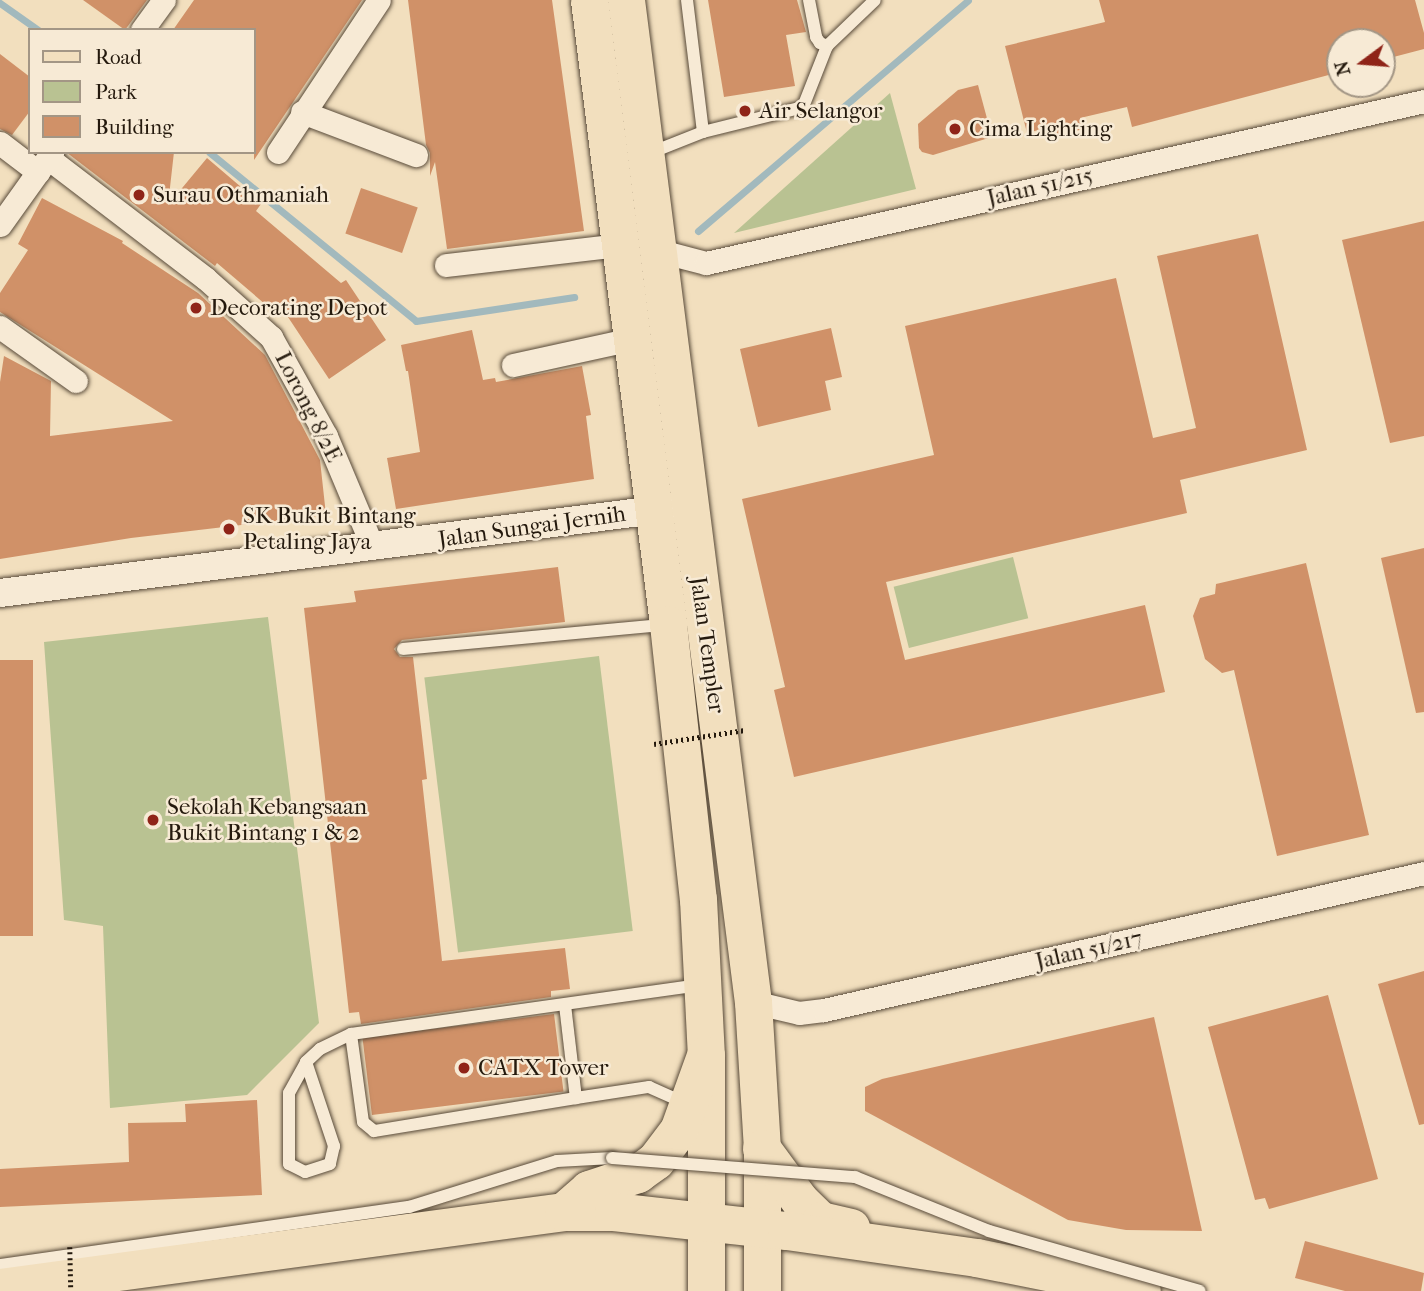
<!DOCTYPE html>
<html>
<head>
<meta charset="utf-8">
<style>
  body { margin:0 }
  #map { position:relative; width:1424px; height:1291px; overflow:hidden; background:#f2dfbe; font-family:"IM FELL French Canon",serif }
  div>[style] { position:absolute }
  .green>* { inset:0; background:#b9c292; transform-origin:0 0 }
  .stream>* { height:7px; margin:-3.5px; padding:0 3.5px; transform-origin:3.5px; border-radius:3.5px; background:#a2b9bd }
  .building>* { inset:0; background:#d09168; transform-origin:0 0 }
  .roads { filter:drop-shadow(0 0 2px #584a39) drop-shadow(0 0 2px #584a39) }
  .service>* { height:12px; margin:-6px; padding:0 6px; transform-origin:6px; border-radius:6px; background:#f7ead5 }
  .minor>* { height:23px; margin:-11.5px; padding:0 11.5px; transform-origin:11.5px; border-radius:11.5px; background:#f7ead5 }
  .tertiary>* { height:28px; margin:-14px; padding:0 14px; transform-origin:14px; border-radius:14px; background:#f7ead5 }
  .primary>* { height:37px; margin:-18.5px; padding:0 18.5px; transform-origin:18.5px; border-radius:18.5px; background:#f2dfbe }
  .trunk>* { height:38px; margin:-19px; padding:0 19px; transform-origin:19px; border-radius:19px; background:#f2dfbe }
  .path-bridge>* { height:4.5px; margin-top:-2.25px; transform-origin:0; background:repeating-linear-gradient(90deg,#24190d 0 2px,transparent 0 5.5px) }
  .bridges { filter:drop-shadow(0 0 2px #584a39) drop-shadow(0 0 2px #584a39) }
  .service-bridge>* { height:12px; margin:-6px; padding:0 6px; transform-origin:6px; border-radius:6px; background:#f7ead5 }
  .dots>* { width:19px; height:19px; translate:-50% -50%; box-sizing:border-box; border:4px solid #f7ead5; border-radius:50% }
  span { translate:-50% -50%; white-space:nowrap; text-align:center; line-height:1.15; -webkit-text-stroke:5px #f7ead5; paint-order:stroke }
  .poi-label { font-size:23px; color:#24190d }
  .left { translate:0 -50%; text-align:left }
  .street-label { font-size:23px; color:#24190d }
  .legend { position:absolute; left:28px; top:28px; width:228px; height:126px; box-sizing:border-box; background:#f7ead5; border:2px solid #a39685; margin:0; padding:9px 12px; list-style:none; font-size:21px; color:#24190d }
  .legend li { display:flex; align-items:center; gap:14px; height:35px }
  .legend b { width:35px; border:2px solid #a39685 }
  .north { position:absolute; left:1326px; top:28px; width:70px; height:70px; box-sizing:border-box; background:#f7ead5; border:2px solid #a39685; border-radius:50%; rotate:254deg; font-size:19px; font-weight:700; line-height:28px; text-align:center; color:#24190d }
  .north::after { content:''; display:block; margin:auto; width:24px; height:32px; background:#8f2418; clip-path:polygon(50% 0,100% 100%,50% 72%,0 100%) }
</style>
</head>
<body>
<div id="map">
  <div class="green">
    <i style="clip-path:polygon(890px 93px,916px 189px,734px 233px)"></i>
    <i style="left:1013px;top:557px;width:63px;height:123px;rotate:76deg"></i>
    <i style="clip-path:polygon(268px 617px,319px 1023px,247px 1095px,110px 1108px,103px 926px,64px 920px,44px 642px)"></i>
    <i style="left:599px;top:656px;width:277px;height:176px;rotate:83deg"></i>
  </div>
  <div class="stream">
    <i style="left:0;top:3px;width:47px;rotate:35.4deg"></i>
    <i style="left:209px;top:152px;width:267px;rotate:39.2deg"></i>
    <i style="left:416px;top:321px;width:160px;rotate:-8.6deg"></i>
    <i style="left:698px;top:231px;width:355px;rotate:-40.5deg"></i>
  </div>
  <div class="building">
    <i style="clip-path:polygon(83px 0,147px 0,125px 30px)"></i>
    <i style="clip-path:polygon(194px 0,362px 0,254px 160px,254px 30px,173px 30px)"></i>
    <i style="clip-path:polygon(408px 0,552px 0,584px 231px,447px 249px,435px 162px,430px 176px,430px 153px,426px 145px)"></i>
    <i style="clip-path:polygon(708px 0,797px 0,806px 32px,786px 35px,795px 86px,724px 97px)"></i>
    <i style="clip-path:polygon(1099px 0,1415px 0,1424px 33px,1424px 49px,1382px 60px,1382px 42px,1340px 42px,1340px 72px,1132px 127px,1127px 107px,1080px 118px,1083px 129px,1052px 137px,1050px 127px,1027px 133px,1005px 46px,1105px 22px)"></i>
    <i style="clip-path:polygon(0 54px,30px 77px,30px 111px,12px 135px,0 129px)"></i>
    <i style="clip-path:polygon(978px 85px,992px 137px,933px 155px,922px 152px,919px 148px,918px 124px,958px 90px)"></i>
    <i style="clip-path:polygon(66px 152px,174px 152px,168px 205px,207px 158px,261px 204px,256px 211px,341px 283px,346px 280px,386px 340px,329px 379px,284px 311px,279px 316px,217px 263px,215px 266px)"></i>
    <i style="left:361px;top:188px;width:60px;height:48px;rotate:19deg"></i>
    <i style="clip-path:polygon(42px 198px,123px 241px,122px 243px,198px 293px,265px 355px,320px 460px,326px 515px,131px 538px,0 559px,0 382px,4px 356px,51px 381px,50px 436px,173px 421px,0 312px,0 293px,28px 250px,18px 244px)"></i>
    <i style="clip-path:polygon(1424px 221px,1424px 436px,1390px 443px,1342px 240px)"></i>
    <i style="clip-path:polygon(1258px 234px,1307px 450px,1180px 480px,1187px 513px,886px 582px,905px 660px,1145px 605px,1165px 692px,794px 777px,774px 690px,785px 687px,742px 499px,934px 455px,905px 326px,1116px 278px,1153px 438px,1196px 428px,1157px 256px)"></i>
    <i style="clip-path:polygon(831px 328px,842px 377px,825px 381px,831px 410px,758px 427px,740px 349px)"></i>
    <i style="clip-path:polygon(472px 330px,483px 380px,495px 378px,496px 382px,582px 366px,591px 415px,586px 416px,594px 479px,396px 509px,387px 458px,420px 452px,408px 371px,406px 371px,401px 345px)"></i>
    <i style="clip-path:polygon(1424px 548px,1424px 712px,1416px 713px,1381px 558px)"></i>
    <i style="clip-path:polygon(1306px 563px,1369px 835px,1277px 856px,1234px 670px,1222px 673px,1205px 659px,1193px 616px,1200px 598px,1215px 594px,1216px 584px)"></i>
    <i style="clip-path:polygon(558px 567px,565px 622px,402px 640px,394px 649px,400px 657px,413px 657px,427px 779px,422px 780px,442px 961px,565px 948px,570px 989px,551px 991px,551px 997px,361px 1024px,359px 1012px,349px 1013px,304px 608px,356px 602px,354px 591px)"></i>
    <i style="left:0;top:660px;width:33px;height:276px"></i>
    <i style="clip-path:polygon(1424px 971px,1424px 1124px,1419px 1125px,1378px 984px)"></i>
    <i style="clip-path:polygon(1328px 995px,1378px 1179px,1269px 1209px,1265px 1198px,1255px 1200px,1208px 1027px)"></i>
    <i style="left:554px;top:1014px;width:78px;height:193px;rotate:83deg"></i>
    <i style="clip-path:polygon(1154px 1017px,1202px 1231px,1126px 1230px,1068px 1220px,865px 1111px,865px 1087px,882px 1079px)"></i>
    <i style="clip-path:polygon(257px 1100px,262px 1195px,0 1207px,0 1169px,129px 1162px,128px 1123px,186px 1122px,185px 1104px)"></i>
    <i style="clip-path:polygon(1305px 1241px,1424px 1273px,1421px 1291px,1345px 1291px,1295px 1278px)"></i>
  </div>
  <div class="roads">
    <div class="service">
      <i style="left:687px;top:0;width:133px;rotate:83.1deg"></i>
      <i style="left:809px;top:0;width:38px;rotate:79deg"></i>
      <i style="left:816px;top:37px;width:7px;rotate:56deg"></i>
      <i style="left:820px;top:43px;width:8px;rotate:23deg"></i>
      <i style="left:827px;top:46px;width:66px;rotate:-43.8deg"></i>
      <i style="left:650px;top:153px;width:57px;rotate:-21.6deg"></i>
      <i style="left:703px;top:132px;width:103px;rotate:-14deg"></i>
      <i style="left:803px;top:107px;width:66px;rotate:-68.5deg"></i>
      <i style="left:403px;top:649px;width:262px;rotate:-5.3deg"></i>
      <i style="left:565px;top:1005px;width:94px;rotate:83.3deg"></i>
      <i style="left:576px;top:1098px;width:205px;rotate:170.7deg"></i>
      <i style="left:374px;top:1131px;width:14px;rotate:-141deg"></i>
      <i style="left:363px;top:1122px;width:89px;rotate:-97.8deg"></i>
      <i style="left:351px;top:1034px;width:352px;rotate:-8deg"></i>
      <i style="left:306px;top:1062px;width:89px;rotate:71.6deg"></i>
      <i style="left:334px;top:1146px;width:18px;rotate:103deg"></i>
      <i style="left:330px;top:1164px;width:26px;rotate:162deg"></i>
      <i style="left:305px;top:1172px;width:18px;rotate:-153deg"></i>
      <i style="left:289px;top:1164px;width:71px;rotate:-90deg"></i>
      <i style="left:289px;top:1093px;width:35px;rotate:-61deg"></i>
      <i style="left:306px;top:1062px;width:19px;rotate:-43deg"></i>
      <i style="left:320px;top:1049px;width:34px;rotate:-26deg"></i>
      <i style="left:576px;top:1098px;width:74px;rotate:-8.6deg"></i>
      <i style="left:649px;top:1087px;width:39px;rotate:24deg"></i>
      <i style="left:0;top:1265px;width:413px;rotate:-8.1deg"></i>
      <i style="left:409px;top:1207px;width:155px;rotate:-17.3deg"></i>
      <i style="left:557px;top:1161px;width:55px;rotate:-3.1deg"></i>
    </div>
    <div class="minor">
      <i style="left:142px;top:30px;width:37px;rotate:-54deg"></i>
      <i style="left:302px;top:112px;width:122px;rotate:20.7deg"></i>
      <i style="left:0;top:143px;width:48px;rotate:37.3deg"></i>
      <i style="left:278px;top:152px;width:182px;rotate:-56.4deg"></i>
      <i style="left:48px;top:158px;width:198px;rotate:37.4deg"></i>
      <i style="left:205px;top:278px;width:89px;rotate:41.8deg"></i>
      <i style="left:271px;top:337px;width:113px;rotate:60.9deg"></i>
      <i style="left:326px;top:436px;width:121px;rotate:67.2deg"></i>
      <i style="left:0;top:225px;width:90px;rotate:-54.5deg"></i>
      <i style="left:656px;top:250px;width:52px;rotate:14.6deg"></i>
      <i style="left:706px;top:263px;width:736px;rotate:-12.71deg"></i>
      <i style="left:446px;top:265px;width:175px;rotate:-6.6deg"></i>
      <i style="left:0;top:327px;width:93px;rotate:35.4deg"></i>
      <i style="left:513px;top:365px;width:122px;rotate:-12.3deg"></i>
      <i style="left:753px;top:1002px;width:47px;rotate:13.4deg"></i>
      <i style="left:799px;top:1013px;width:25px;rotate:-7deg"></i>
      <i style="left:824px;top:1010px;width:615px;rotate:-12.86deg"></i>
    </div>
    <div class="tertiary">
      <i style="left:0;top:593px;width:677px;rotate:-7.21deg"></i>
    </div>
    <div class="primary">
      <i style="left:589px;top:0;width:629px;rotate:82.78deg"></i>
      <i style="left:668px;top:624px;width:277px;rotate:83.8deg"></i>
      <i style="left:698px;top:899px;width:157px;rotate:87.1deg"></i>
      <i style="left:706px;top:1056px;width:235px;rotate:90deg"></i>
      <i style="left:626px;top:0;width:1010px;rotate:82.78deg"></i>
      <i style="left:753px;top:1002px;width:147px;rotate:86.5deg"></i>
      <i style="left:762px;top:1149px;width:142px;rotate:90deg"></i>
    </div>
    <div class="trunk">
      <i style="left:762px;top:1149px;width:66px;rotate:53.7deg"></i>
      <i style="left:801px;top:1202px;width:28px;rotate:44deg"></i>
      <i style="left:821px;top:1221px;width:31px;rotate:13deg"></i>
      <i style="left:564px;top:1212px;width:33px;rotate:-41deg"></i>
      <i style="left:589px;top:1190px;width:52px;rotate:-18.1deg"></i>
      <i style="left:638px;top:1174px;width:22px;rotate:-36deg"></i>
      <i style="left:656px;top:1161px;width:38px;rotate:-53deg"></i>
      <i style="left:679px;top:1131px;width:80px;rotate:-70.2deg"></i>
      <i style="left:0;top:1288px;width:569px;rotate:-7.67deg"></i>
      <i style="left:564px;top:1212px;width:50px"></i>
      <i style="left:614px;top:1212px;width:174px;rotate:6.3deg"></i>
      <i style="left:787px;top:1231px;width:192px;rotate:8.1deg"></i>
      <i style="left:977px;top:1258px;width:168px;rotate:11.3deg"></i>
    </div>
  </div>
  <div class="path-bridge">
    <i style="left:654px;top:744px;width:92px;rotate:-8.7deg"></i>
    <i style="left:70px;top:1247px;width:44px;rotate:88.7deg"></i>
  </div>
  <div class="bridges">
    <div class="service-bridge">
      <i style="left:612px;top:1158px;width:244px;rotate:4.5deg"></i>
      <i style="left:855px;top:1177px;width:144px;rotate:21.9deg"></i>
      <i style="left:989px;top:1231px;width:219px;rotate:15.9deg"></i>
    </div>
  </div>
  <div class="dots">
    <i style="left:745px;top:111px;background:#8f2418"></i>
    <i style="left:955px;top:129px;background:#8f2418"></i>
    <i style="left:139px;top:195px;background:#8f2418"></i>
    <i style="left:196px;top:308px;background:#8f2418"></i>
    <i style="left:229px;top:529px;background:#8f2418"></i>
    <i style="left:153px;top:820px;background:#8f2418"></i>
    <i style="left:464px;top:1068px;background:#8f2418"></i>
  </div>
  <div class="poi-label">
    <span class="left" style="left:759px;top:111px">Air Selangor</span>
    <span class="left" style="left:969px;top:129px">Cima Lighting</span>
    <span class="left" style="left:153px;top:195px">Surau Othmaniah</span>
    <span class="left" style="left:210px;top:308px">Decorating Depot</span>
    <span class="left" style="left:243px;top:529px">SK Bukit Bintang<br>Petaling Jaya</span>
    <span class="left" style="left:167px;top:820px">Sekolah Kebangsaan<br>Bukit Bintang 1 &amp; 2</span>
    <span class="left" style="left:478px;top:1068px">CATX Tower</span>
  </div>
  <div class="street-label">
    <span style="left:1040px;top:187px;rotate:-13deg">Jalan 51/215</span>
    <span style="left:308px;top:407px;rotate:63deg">Lorong 8/2E</span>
    <span style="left:532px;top:527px;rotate:-8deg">Jalan Sungai Jernih</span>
    <span style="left:707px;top:645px;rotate:82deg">Jalan Templer</span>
    <span style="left:1089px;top:950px;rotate:-13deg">Jalan 51/217</span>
  </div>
  <ul class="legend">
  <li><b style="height:9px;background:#f2dfbe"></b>Road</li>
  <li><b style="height:19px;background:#b9c292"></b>Park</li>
  <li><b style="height:19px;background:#d09168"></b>Building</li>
  </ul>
  <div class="north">N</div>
</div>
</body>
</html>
